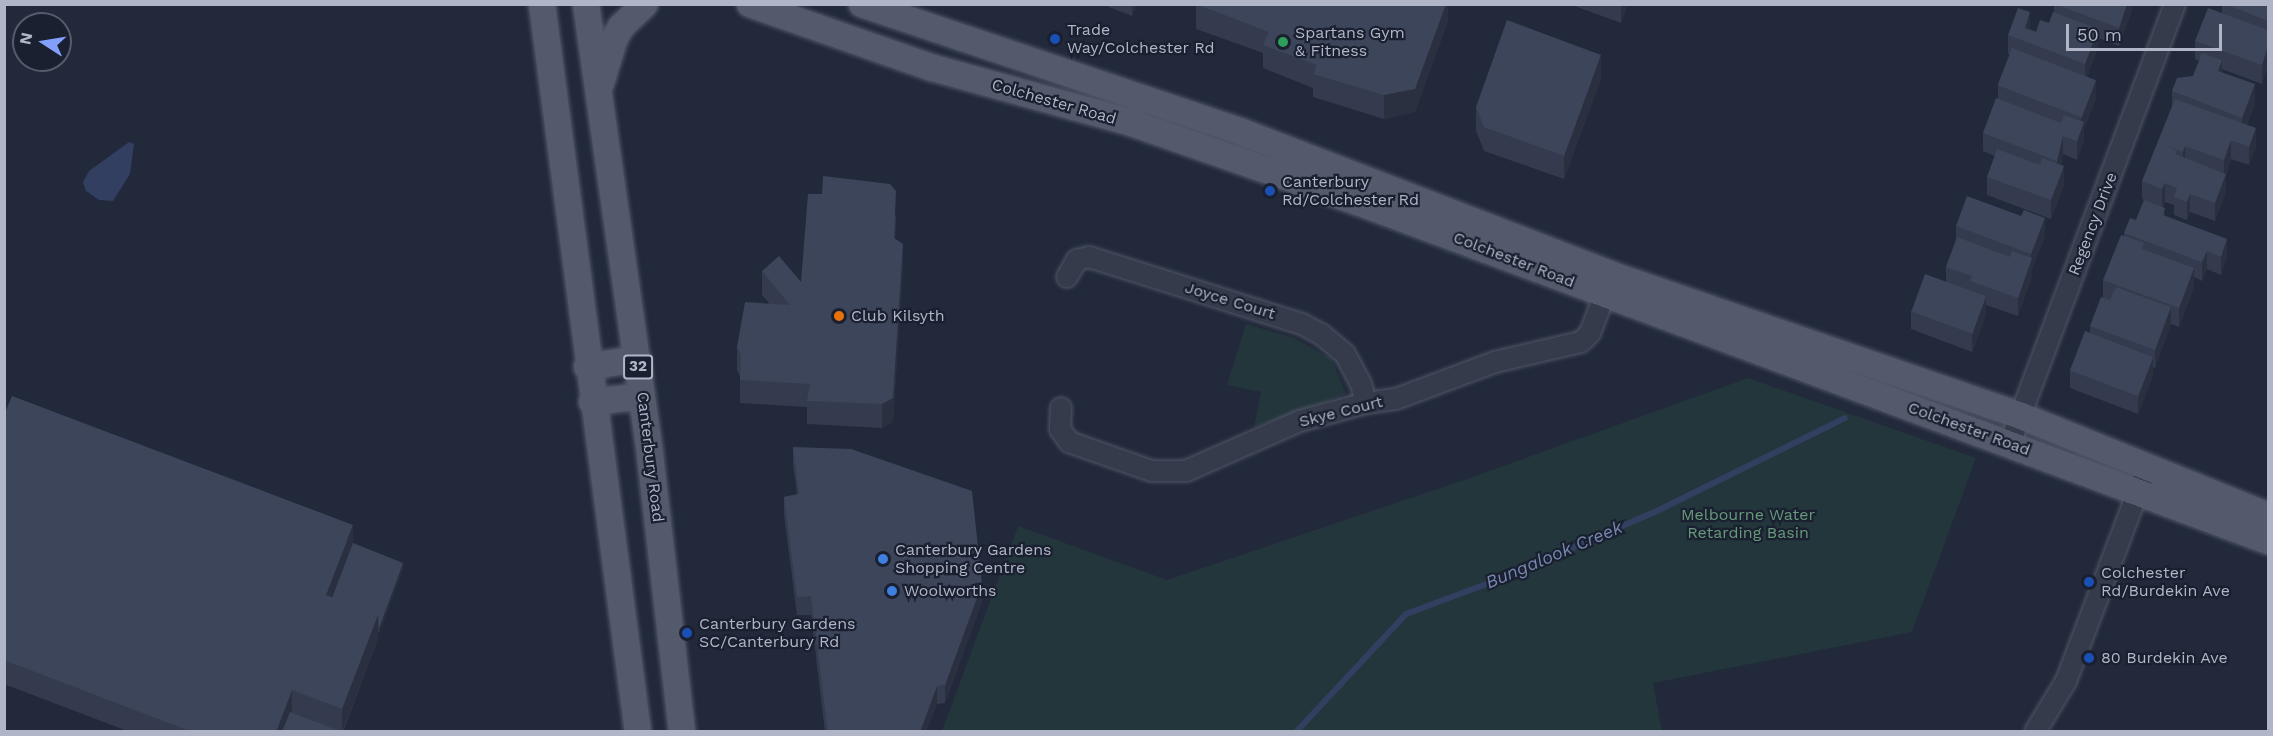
<!DOCTYPE html>
<html>
<head>
<meta charset="utf-8">
<style>
  body { margin:0 }
  #map { position:relative; width:2273px; height:736px; overflow:hidden; background:#21293b; font-family:"Work Sans",sans-serif }
  div>[style] { position:absolute }
  .green>* { inset:0; background:#23363c }
  .water>* { inset:0; background:#333f61 }
  .stream>* { height:6px; margin:-3px; padding:0 3px; transform-origin:3px; border-radius:3px; background:#333f61 }
  .roads { filter:drop-shadow(0 0 2px #505666) drop-shadow(0 0 2px #505666) }
  .minor>* { height:20px; margin:-10px; padding:0 10px; transform-origin:10px; border-radius:10px; background:#353b4b }
  .major>* { height:26px; margin:-13px; padding:0 13px; transform-origin:13px; border-radius:13px; background:#535a6b }
  .wall>* { inset:0; background:#343b4e }
  .shaded-wall>* { inset:0; background:#2b3040 }
  .building>* { inset:0; background:#3d455b; transform-origin:0 0 }
  .dots>* { width:16px; height:16px; translate:-50% -50%; box-sizing:border-box; border:3px solid #1a2030; border-radius:50% }
  span { translate:-50% -50%; white-space:nowrap; text-align:center; line-height:1.15; -webkit-text-stroke:4.5px #1a2030; paint-order:stroke }
  .shield-label span { padding:2px 4px; background:#1a2030; border:2px solid; border-radius:4px; -webkit-text-stroke-width:0 }
  .shield-label { font-size:15px; color:#b0b6c7; font-weight:700 }
  .poi-label { font-size:16px; color:#b0b6c7 }
  .left { translate:0 -50%; text-align:left }
  .street-label { font-size:16px; color:#b0b6c7 }
  .park-label { font-size:16px; color:#669979 }
  .water-label { font-size:18px; color:#7787b0; font-style:italic }
  .frame { position:absolute; inset:0; border:6px solid #b0b6c7; pointer-events:none }
  .north { position:absolute; left:12px; top:12px; width:60px; height:60px; box-sizing:border-box; background:#1a2030; border:2px solid #565c6c; border-radius:50%; rotate:282deg; font-size:16px; font-weight:700; line-height:24px; text-align:center; color:#b0b6c7 }
  .north::after { content:''; display:block; margin:auto; width:21px; height:27px; background:#829ffa; clip-path:polygon(50% 0,100% 100%,50% 72%,0 100%) }
  .scale { position:absolute; left:2066px; top:24px; width:156px; height:27px; box-sizing:border-box; border:3px solid #b0b6c7; border-top:0; padding-left:8px; font-size:18px; line-height:21px; white-space:nowrap; color:#b0b6c7; -webkit-text-stroke:4px #1a2030; paint-order:stroke }
</style>
</head>
<body>
<div id="map">
  <div class="green">
    <i style="clip-path:polygon(1246px 324px,1294px 338px,1331px 358px,1346px 394px,1254px 427px,1261px 392px,1227px 385px)"></i>
    <i style="clip-path:polygon(1748px 378px,1976px 458px,1912px 632px,1653px 683px,1662px 731px,942px 731px,1018px 526px,1167px 580px,1467px 479px)"></i>
  </div>
  <div class="water">
    <i style="clip-path:polygon(129px 142px,134px 144px,130px 174px,113px 201px,99px 200px,86px 191px,83px 182px,89px 171px)"></i>
  </div>
  <div class="stream">
    <i style="left:1296px;top:732px;width:161px;rotate:-47deg"></i>
    <i style="left:1406px;top:614px;width:114px;rotate:-20.5deg"></i>
    <i style="left:1513px;top:574px;width:162px;rotate:-23.7deg"></i>
    <i style="left:1661px;top:509px;width:205px;rotate:-26.3deg"></i>
  </div>
  <div class="roads">
    <div class="minor">
      <i style="left:1067px;top:277px;width:20px;rotate:-60deg"></i>
      <i style="left:1077px;top:260px;width:12px;rotate:-14deg"></i>
      <i style="left:1089px;top:257px;width:223px;rotate:17.5deg"></i>
      <i style="left:1302px;top:324px;width:21px;rotate:28deg"></i>
      <i style="left:1321px;top:334px;width:31px;rotate:40deg"></i>
      <i style="left:1345px;top:354px;width:34px;rotate:62deg"></i>
      <i style="left:1361px;top:384px;width:20px;rotate:75deg"></i>
      <i style="left:1061px;top:408px;width:21px;rotate:93deg"></i>
      <i style="left:1060px;top:429px;width:16px;rotate:55deg"></i>
      <i style="left:1069px;top:442px;width:88px;rotate:19.3deg"></i>
      <i style="left:1152px;top:471px;width:34px"></i>
      <i style="left:1186px;top:471px;width:124px;rotate:-23.7deg"></i>
      <i style="left:1300px;top:421px;width:68px;rotate:-15.3deg"></i>
      <i style="left:1366px;top:403px;width:30px;rotate:-8deg"></i>
      <i style="left:1396px;top:399px;width:106px;rotate:-20.5deg"></i>
      <i style="left:1495px;top:362px;width:88px;rotate:-13.1deg"></i>
      <i style="left:1581px;top:342px;width:13px;rotate:-45deg"></i>
      <i style="left:1590px;top:333px;width:53px;rotate:-69.2deg"></i>
      <i style="left:2010px;top:443px;width:469px;rotate:-69.4deg"></i>
      <i style="left:2035px;top:732px;width:60px;rotate:-58.7deg"></i>
      <i style="left:2066px;top:681px;width:214px;rotate:-69.2deg"></i>
    </div>
    <div class="major">
      <i style="left:542px;top:4px;width:734px;rotate:82.49deg"></i>
      <i style="left:586px;top:4px;width:456px;rotate:81.9deg"></i>
      <i style="left:650px;top:455px;width:279px;rotate:83.4deg"></i>
      <i style="left:750px;top:4px;width:194px;rotate:19.3deg"></i>
      <i style="left:933px;top:68px;width:206px;rotate:15.4deg"></i>
      <i style="left:1132px;top:123px;width:239px;rotate:19.3deg"></i>
      <i style="left:1358px;top:202px;width:971px;rotate:20.43deg"></i>
      <i style="left:862px;top:4px;width:401px;rotate:18.6deg"></i>
      <i style="left:1242px;top:132px;width:397px;rotate:21.1deg"></i>
      <i style="left:1612px;top:275px;width:433px;rotate:19deg"></i>
      <i style="left:2021px;top:416px;width:266px;rotate:22deg"></i>
      <i style="left:601px;top:83px;width:45px;rotate:-73.2deg"></i>
      <i style="left:614px;top:40px;width:15px;rotate:-62deg"></i>
      <i style="left:621px;top:27px;width:33px;rotate:-44deg"></i>
      <i style="left:587px;top:367px;width:51px;rotate:-9.1deg"></i>
      <i style="left:592px;top:402px;width:50px;rotate:-6.8deg"></i>
    </div>
  </div>
  <div class="wall">
    <i style="clip-path:polygon(1101px 4px,1137px 4px,1132px 16px)"></i>
    <i style="clip-path:polygon(1196px 4px,1448px 4px,1448px 21px,1415px 112px,1384px 119px,1313px 97px,1313px 88px,1263px 68px,1263px 53px,1196px 29px)"></i>
    <i style="clip-path:polygon(1569px 4px,1628px 4px,1621px 23px)"></i>
    <i style="clip-path:polygon(2054px 4px,2132px 4px,2132px 10px,2119px 46px,2098px 38px,2098px 47px,2087px 77px,2096px 99px,2084px 129px,2084px 141px,2077px 160px,2063px 154px,2061px 165px,2064px 185px,2051px 219px,1987px 195px,1987px 177px,1995px 156px,1983px 151px,1983px 133px,1998px 99px,1998px 86px,2010px 54px,2008px 54px,2008px 35px,2030px 29px,2036px 32px,2049px 23px,2054px 12px)"></i>
    <i style="clip-path:polygon(2222px 4px,2268px 4px,2268px 65px,2262px 84px,2222px 69px,2222px 72px,2255px 103px,2247px 125px,2256px 147px,2249px 165px,2231px 159px,2226px 174px,2226px 192px,2215px 221px,2190px 212px,2187px 220px,2174px 215px,2174px 205px,2165px 202px,2163px 207px,2165px 216px,2227px 257px,2221px 275px,2207px 269px,2202px 281px,2194px 277px,2194px 287px,2179px 327px,2171px 324px,2155px 368px,2153px 367px,2153px 376px,2138px 414px,2070px 388px,2070px 370px,2090px 333px,2090px 326px,2103px 298px,2103px 280px,2124px 236px,2124px 233px,2136px 220px,2144px 200px,2142px 199px,2142px 181px,2172px 107px,2172px 91px,2193px 76px,2199px 61px,2195px 59px,2195px 41px,2222px 13px)"></i>
    <i style="clip-path:polygon(1601px 79px,1564px 179px,1484px 151px,1476px 131px,1476px 107px)"></i>
    <i style="clip-path:polygon(896px 215px,895px 239px,903px 268px,893px 422px,882px 428px,807px 424px,807px 407px,740px 403px,740px 376px,737px 370px,737px 347px,769px 303px,762px 295px,762px 271px,801px 282px)"></i>
    <i style="clip-path:polygon(1956px 226px,2045px 236px,2032px 269px,2032px 276px,2018px 316px,1986px 305px,1986px 315px,1972px 352px,1911px 329px,1911px 311px,1946px 282px,1946px 267px,1956px 241px)"></i>
    <i style="clip-path:polygon(4px 415px,353px 543px,403px 569px,378px 634px,378px 639px,343px 732px,130px 732px,4px 684px)"></i>
    <i style="clip-path:polygon(793px 447px,982px 602px,945px 703px,937px 704px,926px 732px,825px 732px,811px 615px,797px 615px,784px 515px,784px 497px,797px 494px,793px 465px)"></i>
  </div>
  <div class="shaded-wall">
    <i style="clip-path:polygon(1132px 4px,1137px 4px,1132px 16px)"></i>
    <i style="clip-path:polygon(1446px 4px,1448px 4px,1448px 21px,1415px 112px,1384px 119px,1384px 95px)"></i>
    <i style="clip-path:polygon(1621px 4px,1628px 4px,1621px 23px)"></i>
    <i style="clip-path:polygon(2127px 4px,2132px 4px,2132px 10px,2119px 46px,2119px 28px)"></i>
    <i style="clip-path:polygon(2030px 12px,2030px 31px,2025px 28px)"></i>
    <i style="clip-path:polygon(2098px 29px,2098px 47px,2085px 82px,2085px 64px)"></i>
    <i style="clip-path:polygon(2268px 46px,2268px 65px,2262px 84px,2262px 65px)"></i>
    <i style="clip-path:polygon(1601px 55px,1601px 79px,1564px 179px,1564px 156px)"></i>
    <i style="clip-path:polygon(2222px 60px,2222px 79px,2218px 71px)"></i>
    <i style="clip-path:polygon(2096px 80px,2096px 99px,2084px 129px,2084px 141px,2077px 160px,2077px 141px,2081px 130px,2081px 118px)"></i>
    <i style="clip-path:polygon(2255px 84px,2255px 103px,2242px 137px,2242px 118px)"></i>
    <i style="clip-path:polygon(2256px 128px,2256px 147px,2249px 165px,2249px 147px)"></i>
    <i style="clip-path:polygon(2063px 136px,2063px 154px,2057px 179px,2057px 161px)"></i>
    <i style="clip-path:polygon(2231px 140px,2231px 159px,2225px 175px,2226px 174px,2226px 192px,2215px 221px,2215px 203px,2224px 178px,2224px 160px)"></i>
    <i style="clip-path:polygon(2185px 146px,2185px 164px,2183px 170px,2183px 152px)"></i>
    <i style="clip-path:polygon(2064px 166px,2064px 185px,2051px 219px,2051px 200px)"></i>
    <i style="clip-path:polygon(2165px 183px,2165px 202px,2162px 207px,2162px 189px)"></i>
    <i style="clip-path:polygon(2190px 194px,2190px 212px,2187px 220px,2187px 202px)"></i>
    <i style="clip-path:polygon(2045px 218px,2045px 236px,2032px 269px,2032px 276px,2018px 316px,2018px 298px,2031px 261px,2031px 254px)"></i>
    <i style="clip-path:polygon(2227px 239px,2227px 257px,2221px 275px,2221px 257px)"></i>
    <i style="clip-path:polygon(903px 244px,903px 268px,893px 422px,882px 428px,882px 404px)"></i>
    <i style="clip-path:polygon(2207px 251px,2207px 269px,2202px 281px,2202px 262px)"></i>
    <i style="clip-path:polygon(2194px 268px,2194px 287px,2179px 327px,2179px 308px)"></i>
    <i style="clip-path:polygon(1986px 296px,1986px 315px,1972px 352px,1972px 333px)"></i>
    <i style="clip-path:polygon(2171px 307px,2171px 325px,2155px 368px,2155px 350px)"></i>
    <i style="clip-path:polygon(2153px 357px,2153px 376px,2138px 414px,2138px 396px)"></i>
    <i style="clip-path:polygon(353px 525px,353px 549px,330px 609px,326px 595px)"></i>
    <i style="clip-path:polygon(403px 563px,403px 569px,379px 634px,379px 628px)"></i>
    <i style="clip-path:polygon(982px 584px,982px 602px,945px 703px,945px 685px)"></i>
    <i style="clip-path:polygon(378px 615px,378px 639px,342px 732px,342px 709px)"></i>
    <i style="clip-path:polygon(937px 686px,937px 704px,926px 732px,920px 732px)"></i>
    <i style="clip-path:polygon(292px 690px,292px 714px,285px 732px,276px 732px)"></i>
  </div>
  <div class="building">
    <i style="clip-path:polygon(1196px 4px,1446px 4px,1415px 89px,1384px 95px,1313px 74px,1317px 65px,1263px 45px,1269px 32px)"></i>
    <i style="clip-path:polygon(2055px 4px,2127px 4px,2119px 28px)"></i>
    <i style="clip-path:polygon(2225px 4px,2268px 4px,2268px 21px)"></i>
    <i style="clip-path:polygon(2018px 8px,2030px 12px,2025px 28px,2036px 32px,2040px 20px,2049px 23px,2053px 12px,2098px 29px,2085px 64px,2008px 35px)"></i>
    <i style="clip-path:polygon(2208px 8px,2268px 30px,2268px 46px,2262px 65px,2195px 41px)"></i>
    <i style="clip-path:polygon(1507px 20px,1601px 55px,1564px 156px,1484px 127px,1476px 107px)"></i>
    <i style="left:2012px;top:48px;width:90px;height:40px;rotate:21deg"></i>
    <i style="clip-path:polygon(2202px 53px,2222px 60px,2218px 71px,2255px 84px,2242px 118px,2172px 91px,2177px 78px,2193px 76px)"></i>
    <i style="clip-path:polygon(1996px 98px,2061px 123px,2064px 115px,2084px 122px,2077px 141px,2063px 136px,2057px 161px,1983px 133px)"></i>
    <i style="clip-path:polygon(2175px 99px,2256px 128px,2249px 147px,2231px 140px,2224px 160px,2185px 146px,2183px 152px,2166px 145px,2177px 151px,2175px 154px,2226px 174px,2215px 203px,2190px 194px,2187px 202px,2174px 197px,2177px 188px,2165px 183px,2162px 189px,2142px 181px)"></i>
    <i style="clip-path:polygon(1997px 149px,2040px 165px,2042px 158px,2064px 166px,2051px 200px,1987px 177px)"></i>
    <i style="clip-path:polygon(823px 176px,890px 184px,896px 191px,894px 238px,903px 244px,893px 398px,882px 404px,807px 401px,810px 384px,740px 380px,741px 355px,737px 347px,745px 302px,790px 305px,762px 271px,779px 256px,801px 282px,808px 194px,822px 194px)"></i>
    <i style="clip-path:polygon(1967px 196px,2021px 216px,2024px 210px,2045px 218px,2031px 254px,1956px 226px)"></i>
    <i style="clip-path:polygon(2144px 200px,2165px 208px,2163px 215px,2227px 239px,2221px 257px,2207px 251px,2202px 262px,2124px 233px,2130px 218px,2136px 220px)"></i>
    <i style="clip-path:polygon(2121px 235px,2144px 243px,2142px 249px,2194px 268px,2179px 308px,2103px 280px)"></i>
    <i style="clip-path:polygon(1957px 237px,2010px 257px,2012px 251px,2032px 258px,2018px 298px,1970px 281px,1972px 276px,1946px 267px)"></i>
    <i style="left:1925px;top:274px;width:65px;height:40px;rotate:20deg"></i>
    <i style="clip-path:polygon(2116px 287px,2171px 307px,2155px 350px,2090px 326px,2101px 297px,2110px 300px)"></i>
    <i style="left:2085px;top:331px;width:73px;height:42px;rotate:21deg"></i>
    <i style="clip-path:polygon(12px 396px,353px 525px,326px 595px,378px 615px,342px 709px,292px 690px,276px 732px,192px 732px,4px 660px,4px 415px)"></i>
    <i style="clip-path:polygon(793px 447px,851px 449px,972px 491px,982px 584px,945px 685px,937px 686px,920px 732px,828px 732px,811px 596px,797px 597px,784px 497px,799px 494px)"></i>
    <i style="clip-path:polygon(353px 543px,403px 563px,379px 628px,378px 615px,332px 598px)"></i>
    <i style="clip-path:polygon(290px 712px,340px 731px,339px 732px,282px 732px)"></i>
  </div>
  <div class="dots">
    <i style="left:1055px;top:39px;background:#1a4fb4"></i>
    <i style="left:1283px;top:42px;background:#2e9e5b"></i>
    <i style="left:1270px;top:191px;background:#1a4fb4"></i>
    <i style="left:839px;top:316px;background:#e8710a"></i>
    <i style="left:883px;top:559px;background:#3f7fe0"></i>
    <i style="left:2089px;top:582px;background:#1a4fb4"></i>
    <i style="left:892px;top:591px;background:#3f7fe0"></i>
    <i style="left:687px;top:633px;background:#1a4fb4"></i>
    <i style="left:2089px;top:658px;background:#1a4fb4"></i>
  </div>
  <div class="shield-label">
    <span style="left:638px;top:367px">32</span>
  </div>
  <div class="poi-label">
    <span class="left" style="left:1067px;top:39px">Trade<br>Way/Colchester Rd</span>
    <span class="left" style="left:1295px;top:42px">Spartans Gym<br>&amp; Fitness</span>
    <span class="left" style="left:1282px;top:191px">Canterbury<br>Rd/Colchester Rd</span>
    <span class="left" style="left:851px;top:316px">Club Kilsyth</span>
    <span class="left" style="left:895px;top:559px">Canterbury Gardens<br>Shopping Centre</span>
    <span class="left" style="left:2101px;top:582px">Colchester<br>Rd/Burdekin Ave</span>
    <span class="left" style="left:904px;top:591px">Woolworths</span>
    <span class="left" style="left:699px;top:633px">Canterbury Gardens<br>SC/Canterbury Rd</span>
    <span class="left" style="left:2101px;top:658px">80 Burdekin Ave</span>
  </div>
  <div class="street-label">
    <span style="left:1054px;top:102px;rotate:16deg">Colchester Road</span>
    <span style="left:2093px;top:224px;rotate:-69deg">Regency Drive</span>
    <span style="left:1514px;top:260px;rotate:21deg">Colchester Road</span>
    <span style="left:1230px;top:301px;rotate:17deg">Joyce Court</span>
    <span style="left:1341px;top:412px;rotate:-14deg">Skye Court</span>
    <span style="left:1969px;top:429px;rotate:20deg">Colchester Road</span>
    <span style="left:650px;top:457px;rotate:83deg">Canterbury Road</span>
  </div>
  <div class="park-label">
    <span style="left:1748px;top:524px">Melbourne Water<br>Retarding Basin</span>
  </div>
  <div class="water-label">
    <span style="left:1554px;top:555px;rotate:-23deg">Bungalook Creek</span>
  </div>
  <div class="frame"></div>
  <div class="north">N</div>
  <div class="scale">50 m</div>
</div>
</body>
</html>
